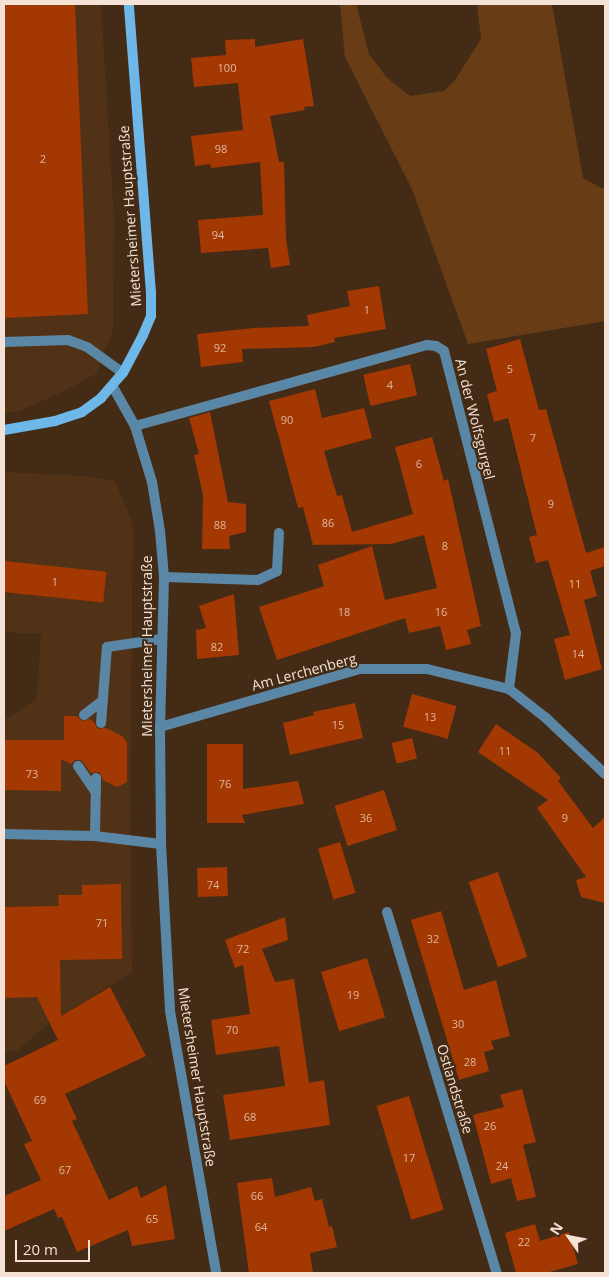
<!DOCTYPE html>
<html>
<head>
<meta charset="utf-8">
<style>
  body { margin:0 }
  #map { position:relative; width:609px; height:1277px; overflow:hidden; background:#442b15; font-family:"Open Sans",sans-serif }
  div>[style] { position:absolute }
  .built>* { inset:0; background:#513217 }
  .green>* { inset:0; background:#683d16 }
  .building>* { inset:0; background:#a33803; transform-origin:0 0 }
  .lane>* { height:10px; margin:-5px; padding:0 5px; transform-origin:5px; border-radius:5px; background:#5b87a6 }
  .street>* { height:10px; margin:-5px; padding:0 5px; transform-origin:5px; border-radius:5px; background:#5b87a6 }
  .secondary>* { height:10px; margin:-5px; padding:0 5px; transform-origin:5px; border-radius:5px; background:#6eb7e9 }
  span { translate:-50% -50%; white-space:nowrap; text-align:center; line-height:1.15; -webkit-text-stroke:4px #442b15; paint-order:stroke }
  .number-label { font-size:11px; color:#dfb8a0 }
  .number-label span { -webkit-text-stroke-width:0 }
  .street-label { font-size:14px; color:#f3e2d5 }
  .frame { position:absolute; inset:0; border:5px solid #f3e2d5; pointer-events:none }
  .north { position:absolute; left:544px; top:1212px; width:50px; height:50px; -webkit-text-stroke:4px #442b15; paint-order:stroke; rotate:303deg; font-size:14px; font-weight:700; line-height:20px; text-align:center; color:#f3e2d5 }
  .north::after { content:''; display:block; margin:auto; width:18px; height:22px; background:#f3e2d5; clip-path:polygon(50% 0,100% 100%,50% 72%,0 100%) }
  .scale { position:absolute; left:15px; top:1240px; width:75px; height:22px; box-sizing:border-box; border:2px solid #f3e2d5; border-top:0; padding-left:6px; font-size:15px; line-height:18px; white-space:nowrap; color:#f3e2d5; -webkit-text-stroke:4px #442b15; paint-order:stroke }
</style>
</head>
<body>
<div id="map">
  <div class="built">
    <i style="clip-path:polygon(4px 4px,101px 4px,114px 220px,113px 329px,96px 374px,64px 391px,17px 412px,4px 413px)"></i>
    <i style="clip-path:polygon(4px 472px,86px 476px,115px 481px,133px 524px,130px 805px,132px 972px,49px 1023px,18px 1050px,4px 1052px,4px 720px,37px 699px,41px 634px,4px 632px)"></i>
  </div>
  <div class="green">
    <i style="clip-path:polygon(340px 4px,356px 4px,369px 54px,387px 78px,410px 96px,444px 91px,455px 80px,481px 39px,477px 4px,552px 4px,583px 178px,603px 189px,605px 186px,605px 321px,468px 344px,412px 189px,345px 57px)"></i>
  </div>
  <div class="building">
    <i style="clip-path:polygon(4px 4px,75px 4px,88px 314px,4px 318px)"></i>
    <i style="clip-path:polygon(255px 39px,255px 47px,303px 39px,314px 106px,304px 107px,305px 110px,270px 116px,279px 162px,284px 162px,286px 239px,290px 265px,271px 268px,268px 248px,201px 253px,198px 220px,263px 215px,260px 162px,211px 168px,210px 164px,195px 166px,191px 136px,243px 130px,238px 83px,194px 87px,191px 58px,226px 55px,225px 40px)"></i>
    <i style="clip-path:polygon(379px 286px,386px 329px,334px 338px,335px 342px,314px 347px,242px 349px,243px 362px,201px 367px,197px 334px,254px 328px,309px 326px,307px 315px,350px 306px,347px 291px)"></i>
    <i style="clip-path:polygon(520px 339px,539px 410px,546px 409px,586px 553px,605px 547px,605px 566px,590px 571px,597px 596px,584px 600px,602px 669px,565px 680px,554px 639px,570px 635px,548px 560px,536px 563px,529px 537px,537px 535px,508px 418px,494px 422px,487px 394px,497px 391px,486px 349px)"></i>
    <i style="left:410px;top:364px;width:32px;height:48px;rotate:77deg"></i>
    <i style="clip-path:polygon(315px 389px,322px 418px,364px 408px,372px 438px,324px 451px,337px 496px,342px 495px,352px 532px,413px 514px,395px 447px,432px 437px,444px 481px,448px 479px,481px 626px,467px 630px,471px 644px,446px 650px,440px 626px,409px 633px,405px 618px,277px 660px,259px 607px,324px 586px,318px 565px,372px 546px,385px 600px,437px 588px,424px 535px,391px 544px,313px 545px,303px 507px,298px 508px,269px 401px)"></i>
    <i style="clip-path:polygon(210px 412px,228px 502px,246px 504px,246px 532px,229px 536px,230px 549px,202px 549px,203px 495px,194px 455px,199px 454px,189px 418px)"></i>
    <i style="left:4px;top:561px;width:103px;height:31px;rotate:6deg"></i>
    <i style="clip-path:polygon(234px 594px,239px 655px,197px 659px,196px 630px,206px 628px,199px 606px)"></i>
    <i style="left:412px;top:694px;width:46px;height:34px;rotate:15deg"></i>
    <i style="clip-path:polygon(355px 703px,363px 738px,290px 755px,283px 723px,314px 715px,313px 712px)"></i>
    <i style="clip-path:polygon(64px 716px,77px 716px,82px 721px,90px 719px,94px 722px,98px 729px,106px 728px,122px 736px,127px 742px,127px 782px,117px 787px,103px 780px,99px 772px,91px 773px,81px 760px,75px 760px,71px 764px,61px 759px,61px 791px,4px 790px,4px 740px,64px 740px)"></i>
    <i style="clip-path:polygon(496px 724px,538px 753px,561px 778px,558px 781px,593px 828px,605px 817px,605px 903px,581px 897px,576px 880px,586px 877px,537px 808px,548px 800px,478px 752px)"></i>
    <i style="left:412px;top:738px;width:21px;height:21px;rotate:76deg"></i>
    <i style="clip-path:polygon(207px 744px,243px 744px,243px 789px,298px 781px,304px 804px,242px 815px,245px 823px,207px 823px)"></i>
    <i style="left:384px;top:790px;width:42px;height:52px;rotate:72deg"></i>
    <i style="left:340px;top:842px;width:53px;height:23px;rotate:73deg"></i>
    <i style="left:227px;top:867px;width:29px;height:30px;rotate:88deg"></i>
    <i style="left:498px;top:872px;width:90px;height:31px;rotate:71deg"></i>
    <i style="clip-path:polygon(121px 884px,122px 959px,60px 960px,61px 1016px,110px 987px,146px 1056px,65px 1094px,77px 1119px,72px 1121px,109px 1200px,137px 1186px,141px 1198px,166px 1185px,175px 1239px,132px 1246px,128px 1230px,77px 1252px,62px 1217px,58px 1218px,54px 1209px,4px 1231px,4px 1196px,41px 1180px,24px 1144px,32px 1141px,4px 1081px,4px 1066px,58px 1040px,37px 997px,4px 998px,4px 907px,59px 906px,58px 895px,82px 895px,82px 885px)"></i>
    <i style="clip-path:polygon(441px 911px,464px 990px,496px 980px,510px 1036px,491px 1041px,494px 1049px,484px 1052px,489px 1071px,459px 1080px,411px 920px)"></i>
    <i style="clip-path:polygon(285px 917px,288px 940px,262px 949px,275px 982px,294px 979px,309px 1083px,324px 1080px,330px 1125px,230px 1140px,223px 1095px,285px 1086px,279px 1046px,216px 1055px,211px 1020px,250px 1014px,243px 965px,235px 968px,225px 940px)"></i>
    <i style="left:367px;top:958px;width:62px;height:48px;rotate:73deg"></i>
    <i style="clip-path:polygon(522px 1089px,536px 1142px,523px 1145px,536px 1197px,517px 1201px,511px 1178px,491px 1184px,473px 1115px,504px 1107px,500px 1095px)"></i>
    <i style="left:409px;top:1096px;width:119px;height:34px;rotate:73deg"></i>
    <i style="clip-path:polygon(272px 1178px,275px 1197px,311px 1187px,315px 1201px,322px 1199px,329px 1227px,332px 1226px,337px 1247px,310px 1253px,313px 1273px,249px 1273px,237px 1183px)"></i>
    <i style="clip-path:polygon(535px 1224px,540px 1241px,569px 1232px,578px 1264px,546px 1273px,516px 1273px,505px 1233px)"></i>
  </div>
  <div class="lane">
    <i style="left:4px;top:342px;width:64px;rotate:-1.8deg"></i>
    <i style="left:68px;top:340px;width:20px;rotate:20deg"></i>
    <i style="left:87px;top:347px;width:44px;rotate:35.8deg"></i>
    <i style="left:164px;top:577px;width:94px;rotate:1.8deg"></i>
    <i style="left:258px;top:580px;width:21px;rotate:-25deg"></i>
    <i style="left:277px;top:571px;width:38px;rotate:-87deg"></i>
    <i style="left:84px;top:715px;width:23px;rotate:-38deg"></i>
    <i style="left:101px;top:723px;width:76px;rotate:-85.5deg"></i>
    <i style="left:107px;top:647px;width:55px;rotate:-8.4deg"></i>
    <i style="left:78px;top:766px;width:32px;rotate:56deg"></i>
    <i style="left:4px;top:834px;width:91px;rotate:1.3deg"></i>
    <i style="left:95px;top:836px;width:66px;rotate:6.9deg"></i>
    <i style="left:95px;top:836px;width:58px;rotate:-89deg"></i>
  </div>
  <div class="street">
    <i style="left:113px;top:387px;width:45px;rotate:60.6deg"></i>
    <i style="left:135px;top:426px;width:59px;rotate:73.1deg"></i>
    <i style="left:152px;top:482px;width:50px;rotate:80.7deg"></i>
    <i style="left:160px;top:531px;width:46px;rotate:85deg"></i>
    <i style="left:164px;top:577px;width:150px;rotate:91.5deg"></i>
    <i style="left:160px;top:727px;width:117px;rotate:89.5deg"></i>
    <i style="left:161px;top:844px;width:167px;rotate:86.9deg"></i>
    <i style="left:170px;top:1011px;width:266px;rotate:80deg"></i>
    <i style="left:135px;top:426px;width:303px;rotate:-15.5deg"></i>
    <i style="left:427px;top:345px;width:9px;rotate:6deg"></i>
    <i style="left:436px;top:346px;width:9px;rotate:32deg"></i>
    <i style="left:444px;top:351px;width:291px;rotate:75.7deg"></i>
    <i style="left:516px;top:633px;width:56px;rotate:97.1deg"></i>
    <i style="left:160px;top:727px;width:208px;rotate:-16.2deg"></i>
    <i style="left:360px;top:669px;width:67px"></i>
    <i style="left:427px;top:669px;width:84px;rotate:13.7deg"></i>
    <i style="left:509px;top:689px;width:47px;rotate:38.1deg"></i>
    <i style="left:546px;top:718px;width:81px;rotate:43.5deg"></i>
    <i style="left:387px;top:912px;width:377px;rotate:73.1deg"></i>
  </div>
  <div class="secondary">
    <i style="left:4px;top:430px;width:52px;rotate:-10deg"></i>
    <i style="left:55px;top:421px;width:28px;rotate:-18deg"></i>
    <i style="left:82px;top:412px;width:24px;rotate:-36deg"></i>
    <i style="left:101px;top:398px;width:33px;rotate:-49deg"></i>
    <i style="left:123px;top:373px;width:43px;rotate:-62.2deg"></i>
    <i style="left:143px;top:335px;width:21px;rotate:-67deg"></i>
    <i style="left:151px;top:316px;width:23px;rotate:-90deg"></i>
    <i style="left:151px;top:293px;width:290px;rotate:-94.4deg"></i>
  </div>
  <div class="number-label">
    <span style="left:227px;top:68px">100</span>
    <span style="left:221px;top:149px">98</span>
    <span style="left:43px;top:159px">2</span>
    <span style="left:218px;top:235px">94</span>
    <span style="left:367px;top:310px">1</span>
    <span style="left:220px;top:348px">92</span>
    <span style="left:510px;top:369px">5</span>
    <span style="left:390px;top:385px">4</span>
    <span style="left:287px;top:420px">90</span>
    <span style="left:533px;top:438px">7</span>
    <span style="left:419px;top:464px">6</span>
    <span style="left:551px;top:504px">9</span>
    <span style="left:328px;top:523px">86</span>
    <span style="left:220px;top:525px">88</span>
    <span style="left:445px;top:546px">8</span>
    <span style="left:55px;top:582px">1</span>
    <span style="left:575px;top:584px">11</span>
    <span style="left:344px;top:612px">18</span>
    <span style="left:441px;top:612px">16</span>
    <span style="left:217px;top:647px">82</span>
    <span style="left:578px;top:654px">14</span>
    <span style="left:430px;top:717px">13</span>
    <span style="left:338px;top:725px">15</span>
    <span style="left:505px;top:751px">11</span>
    <span style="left:32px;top:774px">73</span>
    <span style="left:225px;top:784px">76</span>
    <span style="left:366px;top:818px">36</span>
    <span style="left:565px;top:818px">9</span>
    <span style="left:213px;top:885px">74</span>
    <span style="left:102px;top:923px">71</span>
    <span style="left:433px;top:939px">32</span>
    <span style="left:243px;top:949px">72</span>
    <span style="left:353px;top:995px">19</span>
    <span style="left:458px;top:1024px">30</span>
    <span style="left:232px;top:1030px">70</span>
    <span style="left:470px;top:1062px">28</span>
    <span style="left:40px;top:1100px">69</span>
    <span style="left:250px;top:1117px">68</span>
    <span style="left:490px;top:1126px">26</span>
    <span style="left:409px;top:1158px">17</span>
    <span style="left:502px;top:1166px">24</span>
    <span style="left:65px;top:1170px">67</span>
    <span style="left:257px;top:1196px">66</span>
    <span style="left:152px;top:1219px">65</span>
    <span style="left:261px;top:1227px">64</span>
    <span style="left:524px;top:1242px">22</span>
  </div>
  <div class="street-label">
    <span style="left:130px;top:216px;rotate:-94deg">Mietersheimer Hauptstraße</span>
    <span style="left:475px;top:419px;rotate:76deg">An der Wolfsgurgel</span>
    <span style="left:147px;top:646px;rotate:-90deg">Mietersheimer Hauptstraße</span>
    <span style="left:304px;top:672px;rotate:-15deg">Am Lerchenberg</span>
    <span style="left:197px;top:1077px;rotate:81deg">Mietersheimer Hauptstraße</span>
    <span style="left:455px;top:1089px;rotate:73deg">Ostlandstraße</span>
  </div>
  <div class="frame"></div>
  <div class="north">N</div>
  <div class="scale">20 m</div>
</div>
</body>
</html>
